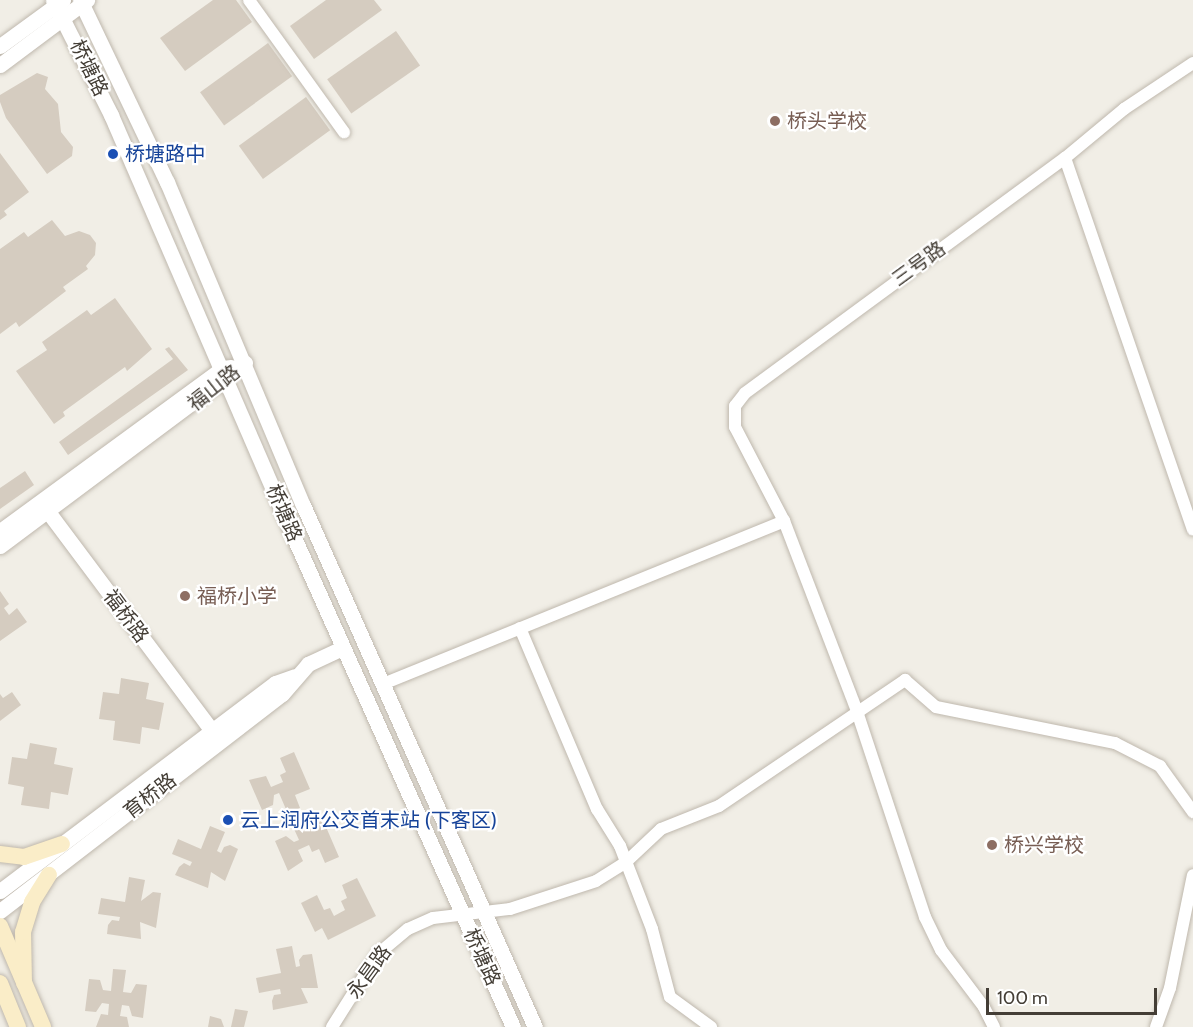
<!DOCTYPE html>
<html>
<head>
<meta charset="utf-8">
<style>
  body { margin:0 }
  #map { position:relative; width:1193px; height:1027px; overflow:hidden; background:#f1eee6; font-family:Cabin,"Noto Sans SC",sans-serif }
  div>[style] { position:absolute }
  .building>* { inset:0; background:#d5ccc0; transform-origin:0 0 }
  .roads { filter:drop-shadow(0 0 2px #bfb8ad) drop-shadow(0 0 2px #bfb8ad) }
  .minor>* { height:12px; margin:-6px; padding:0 6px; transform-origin:6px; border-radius:6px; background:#fff }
  .tertiary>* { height:15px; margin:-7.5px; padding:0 7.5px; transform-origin:7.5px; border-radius:7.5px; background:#fff }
  .secondary>* { height:16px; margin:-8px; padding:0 8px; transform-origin:8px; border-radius:8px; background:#faedc8 }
  .dots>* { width:16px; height:16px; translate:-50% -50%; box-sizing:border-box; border:3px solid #fff; border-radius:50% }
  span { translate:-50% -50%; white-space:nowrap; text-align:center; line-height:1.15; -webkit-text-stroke:4.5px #fff; paint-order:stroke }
  .street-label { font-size:20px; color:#443e36 }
  .education-label { font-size:20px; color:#785e54 }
  .left { translate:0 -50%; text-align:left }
  .transit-label { font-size:20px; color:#164399 }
  .scale { position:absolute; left:986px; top:988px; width:171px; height:27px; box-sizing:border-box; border:3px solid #443e36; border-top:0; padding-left:8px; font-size:18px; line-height:21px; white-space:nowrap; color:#443e36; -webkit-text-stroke:4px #fff; paint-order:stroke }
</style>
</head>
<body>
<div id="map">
  <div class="building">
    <i style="clip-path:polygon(213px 0,236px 0,252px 22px,185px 71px,160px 38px)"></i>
    <i style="clip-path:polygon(326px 0,374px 0,382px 10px,314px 59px,290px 26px)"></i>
    <i style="left:396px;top:31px;width:42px;height:84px;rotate:55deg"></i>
    <i style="left:268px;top:43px;width:41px;height:84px;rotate:54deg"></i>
    <i style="clip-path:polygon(37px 73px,48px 77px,45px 89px,58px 104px,61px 132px,73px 147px,72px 156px,47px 174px,6px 118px,0 102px,0 95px)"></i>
    <i style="left:306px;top:97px;width:41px;height:83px;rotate:54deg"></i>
    <i style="clip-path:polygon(0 153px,29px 192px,4px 211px,7px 215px,0 220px)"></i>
    <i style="clip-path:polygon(52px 220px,65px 236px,79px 231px,90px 235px,96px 243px,95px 255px,86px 266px,88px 269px,63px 287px,66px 291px,19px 327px,16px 322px,0 334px,0 249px,24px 232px,28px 237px)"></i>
    <i style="clip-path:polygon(115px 298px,152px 349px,127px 371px,125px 367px,63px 412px,65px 416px,54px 424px,16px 371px,47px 350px,42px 342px,87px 310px,91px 315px)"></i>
    <i style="clip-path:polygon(169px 347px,188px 370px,68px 455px,59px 442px,173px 359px,165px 349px)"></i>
    <i style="clip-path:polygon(25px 471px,34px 485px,0 509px,0 488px)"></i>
    <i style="clip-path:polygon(0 591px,9px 604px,4px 608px,9px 615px,17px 608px,27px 622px,0 641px)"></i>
    <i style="clip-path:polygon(121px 678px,149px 683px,146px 699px,164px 703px,159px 730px,142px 727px,140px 744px,113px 740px,115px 721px,99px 719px,103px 692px,119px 694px)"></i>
    <i style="clip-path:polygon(12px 692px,21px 705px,0 721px,0 694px,3px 698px)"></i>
    <i style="clip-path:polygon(30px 743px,57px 748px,54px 764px,73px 768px,68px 795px,51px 792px,49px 809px,21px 805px,24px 787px,8px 784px,12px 757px,27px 759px)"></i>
    <i style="clip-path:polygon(294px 752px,310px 789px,295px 795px,300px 808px,288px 814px,279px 793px,274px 795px,273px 805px,262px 810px,249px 780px,266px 776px,271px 787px,283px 782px,280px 775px,286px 772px,280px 758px)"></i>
    <i style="clip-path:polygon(303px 814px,308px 827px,323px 820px,339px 857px,325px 863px,319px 849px,312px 852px,309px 845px,298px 850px,303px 861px,288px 871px,275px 841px,286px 836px,294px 842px,299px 840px,290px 820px)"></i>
    <i style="clip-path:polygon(210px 826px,225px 832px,217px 851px,221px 853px,224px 847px,230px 845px,238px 849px,225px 881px,211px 872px,208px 888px,175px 875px,179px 867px,184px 863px,190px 866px,192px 862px,172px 854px,178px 839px,201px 849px)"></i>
    <i style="clip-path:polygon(129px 877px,145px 880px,141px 901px,153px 892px,161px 893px,156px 928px,140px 922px,141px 939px,107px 934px,108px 925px,112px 920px,119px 921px,120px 917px,98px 914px,101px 898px,125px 902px)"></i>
    <i style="clip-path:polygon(357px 878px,376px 916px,328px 940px,322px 928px,315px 932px,301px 903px,317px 895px,324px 910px,330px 908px,334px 916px,345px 910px,341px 901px,347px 898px,342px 885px)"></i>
    <i style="clip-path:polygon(292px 946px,296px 967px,300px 966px,299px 960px,303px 955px,312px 954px,318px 988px,301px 988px,308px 1003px,273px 1010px,272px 1001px,274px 995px,281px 994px,280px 989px,259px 993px,256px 978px,281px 973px,276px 949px)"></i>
    <i style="clip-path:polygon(113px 969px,126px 970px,123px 992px,131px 993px,136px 984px,147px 985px,143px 1018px,132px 1016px,129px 1006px,122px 1005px,120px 1016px,127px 1017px,129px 1027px,96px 1027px,101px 1014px,108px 1015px,109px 1004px,102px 1003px,96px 1012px,85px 1011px,89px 979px,100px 980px,103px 990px,111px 991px)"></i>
    <i style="clip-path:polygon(235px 1009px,248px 1011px,244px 1027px,231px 1027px)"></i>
    <i style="clip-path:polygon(210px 1016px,221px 1019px,224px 1027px,208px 1027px)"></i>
  </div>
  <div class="roads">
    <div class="minor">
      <i style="left:249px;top:0;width:163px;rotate:54.3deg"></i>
      <i style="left:1065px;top:158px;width:393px;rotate:71deg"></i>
      <i style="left:520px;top:628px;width:197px;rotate:67deg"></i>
      <i style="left:597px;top:809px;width:44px;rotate:58.1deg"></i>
      <i style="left:620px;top:846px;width:89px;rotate:68.9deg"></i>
      <i style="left:652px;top:929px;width:70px;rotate:75.2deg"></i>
      <i style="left:670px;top:997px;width:51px;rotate:36.2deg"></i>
      <i style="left:383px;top:684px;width:433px;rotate:-22.1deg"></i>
      <i style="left:332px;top:1027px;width:86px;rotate:-57.8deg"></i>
      <i style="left:378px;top:954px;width:39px;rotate:-40deg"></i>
      <i style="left:408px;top:929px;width:27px;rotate:-24deg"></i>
      <i style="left:433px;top:918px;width:78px;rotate:-6.7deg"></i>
      <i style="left:510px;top:909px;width:90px;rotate:-18deg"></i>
      <i style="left:596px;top:881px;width:36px;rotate:-32deg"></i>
      <i style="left:626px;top:862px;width:48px;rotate:-43.3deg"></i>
      <i style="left:661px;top:829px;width:62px;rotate:-21.6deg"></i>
      <i style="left:719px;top:806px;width:225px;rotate:-34.1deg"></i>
      <i style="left:905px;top:680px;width:41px;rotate:41.1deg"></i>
      <i style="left:936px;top:707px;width:183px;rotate:11.4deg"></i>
      <i style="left:1115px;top:743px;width:51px;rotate:27.1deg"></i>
      <i style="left:1160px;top:766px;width:57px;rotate:54.3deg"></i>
      <i style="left:994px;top:1027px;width:22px;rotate:-117deg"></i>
      <i style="left:984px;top:1007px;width:71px;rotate:-127deg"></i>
      <i style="left:941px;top:950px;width:37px;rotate:-116deg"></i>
      <i style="left:925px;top:917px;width:217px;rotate:-108.3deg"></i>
      <i style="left:857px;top:711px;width:204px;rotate:-111deg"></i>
      <i style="left:784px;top:521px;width:106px;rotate:-117.5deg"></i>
      <i style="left:735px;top:427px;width:21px;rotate:-90deg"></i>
      <i style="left:735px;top:406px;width:16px;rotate:-52deg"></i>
      <i style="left:745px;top:393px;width:397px;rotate:-36.3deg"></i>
      <i style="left:1065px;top:158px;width:77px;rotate:-39.7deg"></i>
      <i style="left:1124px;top:109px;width:83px;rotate:-33.7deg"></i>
      <i style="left:1156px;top:1027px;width:41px;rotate:-70.3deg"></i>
      <i style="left:1170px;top:988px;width:115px;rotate:-78.5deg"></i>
    </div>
    <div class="tertiary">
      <i style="left:53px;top:0;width:129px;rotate:63.2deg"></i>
      <i style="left:111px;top:115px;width:434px;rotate:66.6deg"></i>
      <i style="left:283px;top:513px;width:563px;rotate:65.89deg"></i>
      <i style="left:80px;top:0;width:202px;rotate:64.5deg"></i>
      <i style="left:167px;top:182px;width:350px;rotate:67.2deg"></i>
      <i style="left:303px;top:505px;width:571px;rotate:66.04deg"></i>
      <i style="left:0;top:46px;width:78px;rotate:-36.1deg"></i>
      <i style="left:0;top:65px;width:109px;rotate:-36.8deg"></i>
      <i style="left:43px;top:505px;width:282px;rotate:53.2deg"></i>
      <i style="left:0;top:531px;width:276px;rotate:-36.2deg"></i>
      <i style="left:223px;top:368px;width:8px;rotate:-7deg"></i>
      <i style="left:0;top:546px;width:306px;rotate:-36.8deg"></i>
      <i style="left:0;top:891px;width:345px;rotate:-37.1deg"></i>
      <i style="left:275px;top:683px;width:21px;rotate:-19deg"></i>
      <i style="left:0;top:911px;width:356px;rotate:-37.6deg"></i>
      <i style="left:282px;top:694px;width:40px;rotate:-49deg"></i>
      <i style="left:308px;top:664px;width:38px;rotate:-25deg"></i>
    </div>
    <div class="secondary">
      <i style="left:0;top:854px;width:24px;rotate:7deg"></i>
      <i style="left:24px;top:857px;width:40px;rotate:-18.9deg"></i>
      <i style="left:0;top:926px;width:110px;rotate:66.9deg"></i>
      <i style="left:0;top:983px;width:48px;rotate:67.8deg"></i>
      <i style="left:24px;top:983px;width:51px;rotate:-91.1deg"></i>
      <i style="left:23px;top:932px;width:31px;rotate:-73deg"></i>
      <i style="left:32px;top:902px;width:32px;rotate:-58deg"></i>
    </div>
  </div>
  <div class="dots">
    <i style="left:775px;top:121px;background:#8d6e63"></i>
    <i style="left:113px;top:154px;background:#1a4fb4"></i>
    <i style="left:185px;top:596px;background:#8d6e63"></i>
    <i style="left:228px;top:820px;background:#1a4fb4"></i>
    <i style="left:992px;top:845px;background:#8d6e63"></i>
  </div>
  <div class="street-label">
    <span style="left:89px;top:68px;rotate:64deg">桥塘路</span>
    <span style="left:919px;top:264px;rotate:-36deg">三号路</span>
    <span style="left:214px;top:388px;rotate:-38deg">福山路</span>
    <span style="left:284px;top:513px;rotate:67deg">桥塘路</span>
    <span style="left:126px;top:616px;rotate:53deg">福桥路</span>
    <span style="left:150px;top:796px;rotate:-38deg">育桥路</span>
    <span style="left:482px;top:957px;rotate:66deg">桥塘路</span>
    <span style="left:369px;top:972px;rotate:-54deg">永昌路</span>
  </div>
  <div class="education-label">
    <span class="left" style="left:787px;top:121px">桥头学校</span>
    <span class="left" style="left:197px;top:596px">福桥小学</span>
    <span class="left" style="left:1004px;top:845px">桥兴学校</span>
  </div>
  <div class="transit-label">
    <span class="left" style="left:125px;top:154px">桥塘路中</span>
    <span class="left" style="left:240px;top:820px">云上润府公交首末站 (下客区)</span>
  </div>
  <div class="scale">100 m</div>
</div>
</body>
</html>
